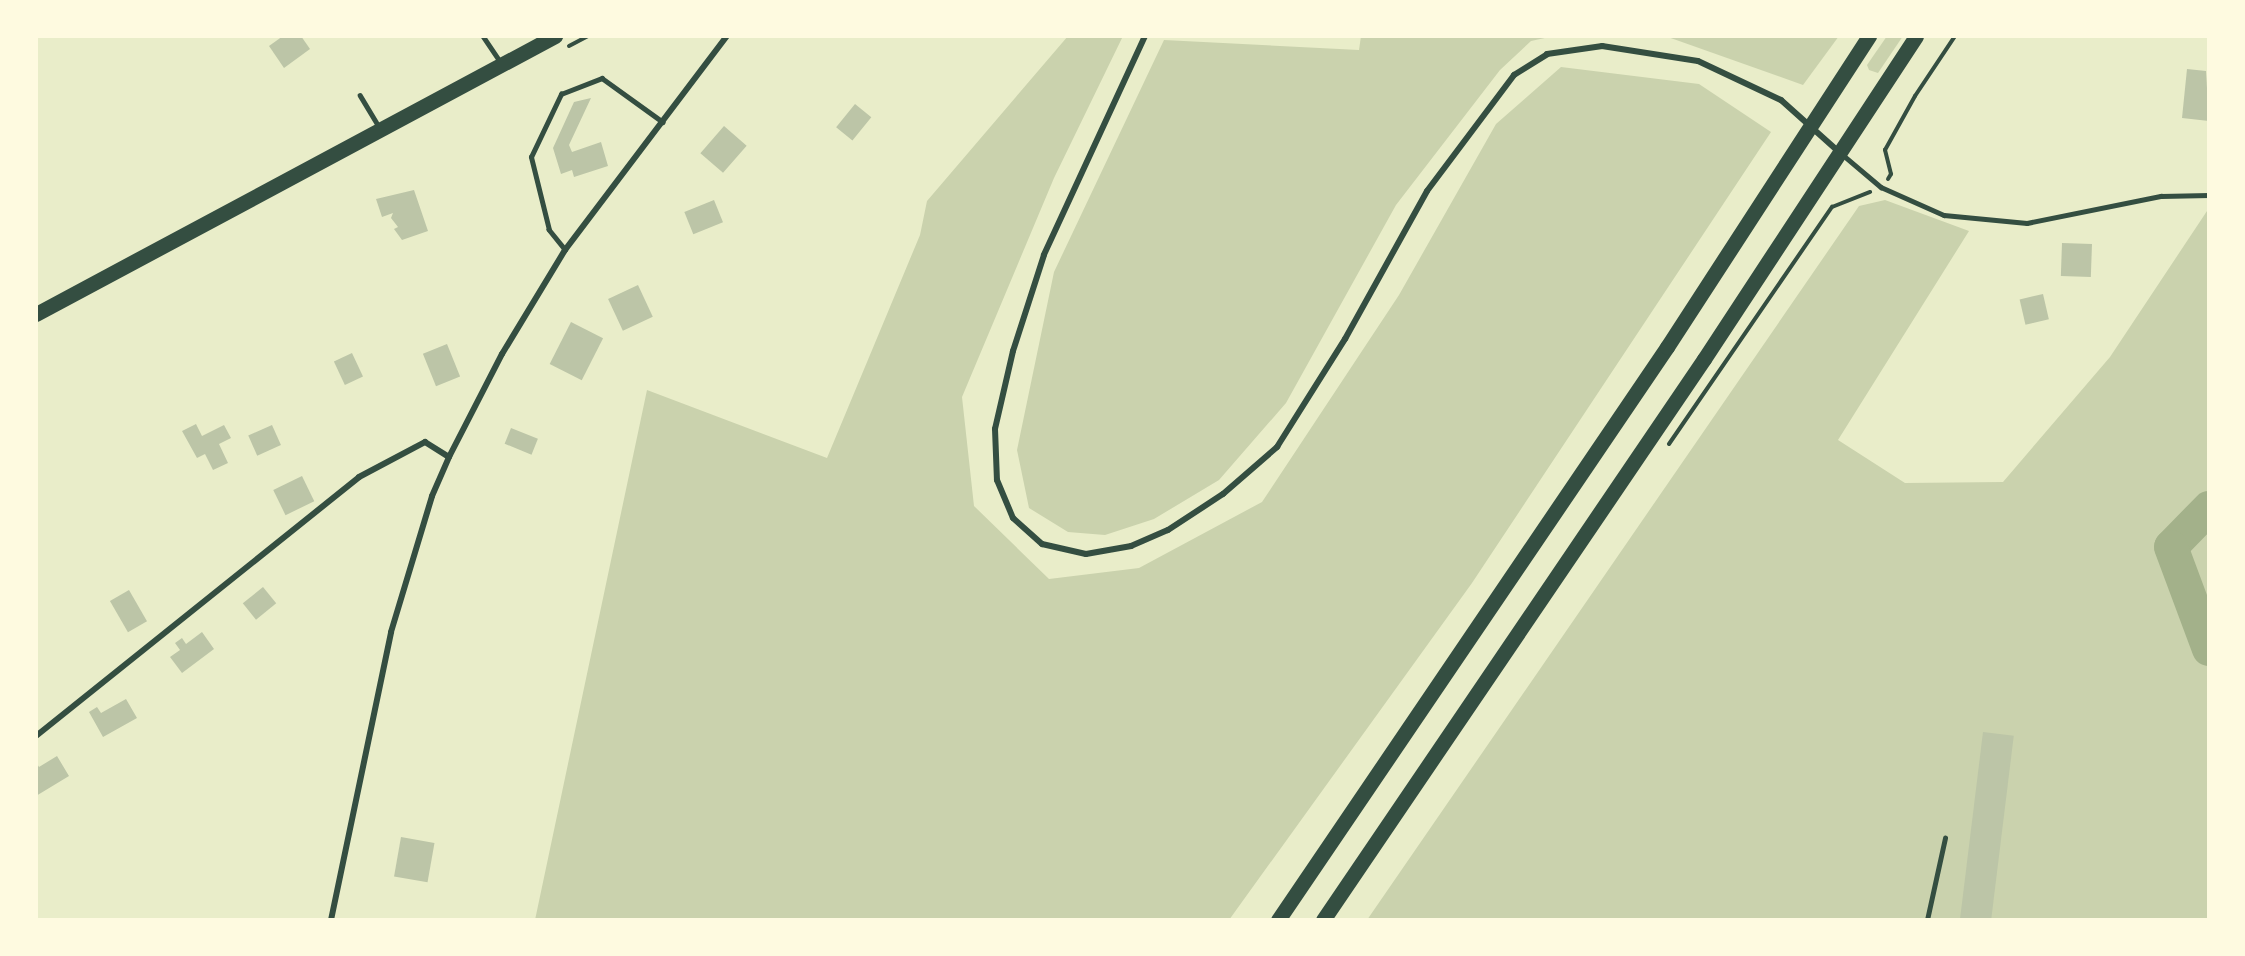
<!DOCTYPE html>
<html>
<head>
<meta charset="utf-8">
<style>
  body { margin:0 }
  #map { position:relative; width:2245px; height:956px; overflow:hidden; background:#e9edc9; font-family:"PT Sans Narrow",sans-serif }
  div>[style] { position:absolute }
  .green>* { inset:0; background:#cad2ad }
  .river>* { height:34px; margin:-17px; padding:0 17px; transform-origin:17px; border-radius:17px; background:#a3b18a }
  .building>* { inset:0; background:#bcc5a7; transform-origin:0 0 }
  .path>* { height:4px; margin:-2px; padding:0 2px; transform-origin:2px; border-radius:2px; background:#344e41 }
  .service>* { height:4.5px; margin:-2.25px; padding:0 2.25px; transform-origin:2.25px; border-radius:2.25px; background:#344e41 }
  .minor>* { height:6px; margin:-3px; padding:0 3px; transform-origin:3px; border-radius:3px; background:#344e41 }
  .primary>* { height:15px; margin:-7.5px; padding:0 7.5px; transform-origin:7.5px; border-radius:7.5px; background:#344e41 }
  span { translate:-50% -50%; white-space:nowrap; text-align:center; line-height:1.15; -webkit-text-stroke:5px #fefae0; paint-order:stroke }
  .frame { position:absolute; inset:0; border:38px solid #fefae0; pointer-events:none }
</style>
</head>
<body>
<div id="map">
  <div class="green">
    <i style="clip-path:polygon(1068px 36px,1123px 36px,1054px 178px,962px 397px,974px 506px,1049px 579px,1139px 568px,1262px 502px,1399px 295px,1496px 124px,1561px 67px,1699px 84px,1771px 132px,1472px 583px,1229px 920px,535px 920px,647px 390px,827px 458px,920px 235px,927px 201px)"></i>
    <i style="clip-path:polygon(1361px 36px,1554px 36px,1531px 41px,1500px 70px,1396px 205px,1286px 403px,1219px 480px,1154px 519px,1105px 535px,1068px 532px,1029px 508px,1017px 450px,1054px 272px,1164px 40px,1359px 50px)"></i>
    <i style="clip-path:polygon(1665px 36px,1839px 36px,1803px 85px)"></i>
    <i style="clip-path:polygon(1887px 36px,1903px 36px,1878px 73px,1869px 70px,1867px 65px)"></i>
    <i style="clip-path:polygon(1885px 200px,1969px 231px,1838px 440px,1905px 483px,2003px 482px,2110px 357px,2209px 208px,2209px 920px,1367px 920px,1859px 206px)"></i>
  </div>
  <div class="river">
    <i style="left:2209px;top:508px;width:54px;rotate:134.3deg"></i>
    <i style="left:2171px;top:547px;width:109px;rotate:69.6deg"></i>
  </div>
  <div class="building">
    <i style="clip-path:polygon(283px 36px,301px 36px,310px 49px,284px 68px,269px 46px)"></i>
    <i style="clip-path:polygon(2187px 69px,2206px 71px,2209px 121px,2182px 118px)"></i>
    <i style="clip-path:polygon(591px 98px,569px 145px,572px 152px,601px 142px,608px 166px,574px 177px,572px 170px,561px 174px,553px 148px,574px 102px)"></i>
    <i style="left:855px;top:104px;width:21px;height:30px;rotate:39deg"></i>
    <i style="left:724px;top:126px;width:30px;height:36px;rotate:41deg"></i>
    <i style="clip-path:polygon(414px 190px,428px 231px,402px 240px,394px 229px,398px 227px,391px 218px,393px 213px,382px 217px,376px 199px)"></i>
    <i style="left:714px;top:200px;width:24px;height:32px;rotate:68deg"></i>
    <i style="left:2062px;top:243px;width:30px;height:33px;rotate:2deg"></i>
    <i style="left:638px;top:285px;width:35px;height:33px;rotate:65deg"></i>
    <i style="left:2043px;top:294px;width:26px;height:24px;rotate:77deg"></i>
    <i style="left:571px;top:322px;width:36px;height:47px;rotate:27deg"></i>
    <i style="left:447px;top:344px;width:35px;height:26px;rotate:68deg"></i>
    <i style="left:352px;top:353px;width:26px;height:20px;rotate:65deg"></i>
    <i style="clip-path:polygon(196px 424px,202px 436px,224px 425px,231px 438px,219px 444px,228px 463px,213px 470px,205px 454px,197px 458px,182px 431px)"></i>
    <i style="left:272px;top:425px;width:22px;height:26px;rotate:66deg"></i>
    <i style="left:511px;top:428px;width:29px;height:17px;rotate:22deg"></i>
    <i style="left:302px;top:476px;width:28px;height:32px;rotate:64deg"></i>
    <i style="left:263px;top:587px;width:21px;height:26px;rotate:51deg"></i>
    <i style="left:129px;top:590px;width:36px;height:22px;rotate:60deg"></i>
    <i style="clip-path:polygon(202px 632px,214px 649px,182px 673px,170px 657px,180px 650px,175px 643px,182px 638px,186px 644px)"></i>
    <i style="clip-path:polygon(126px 699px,137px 718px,103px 737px,89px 712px,97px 707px,101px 713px)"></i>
    <i style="left:1983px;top:732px;width:31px;height:190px;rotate:7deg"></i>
    <i style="clip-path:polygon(57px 756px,69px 776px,36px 796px,36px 762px,39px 767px)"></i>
    <i style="left:401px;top:837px;width:34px;height:40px;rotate:10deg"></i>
  </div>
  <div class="path">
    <i style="left:569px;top:46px;width:21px;rotate:-28deg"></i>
    <i style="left:1888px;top:179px;width:6px;rotate:-59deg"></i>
    <i style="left:1891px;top:174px;width:25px;rotate:-104deg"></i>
    <i style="left:1885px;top:150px;width:62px;rotate:-60.9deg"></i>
    <i style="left:1915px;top:96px;width:72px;rotate:-56.3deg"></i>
    <i style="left:1669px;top:444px;width:288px;rotate:-55.5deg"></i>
    <i style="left:1832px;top:207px;width:41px;rotate:-21.5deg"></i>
  </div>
  <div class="service">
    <i style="left:483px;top:36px;width:30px;rotate:56deg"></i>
    <i style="left:360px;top:95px;width:37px;rotate:59deg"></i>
    <i style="left:1843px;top:155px;width:50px;rotate:40.1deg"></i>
    <i style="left:1881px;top:187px;width:69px;rotate:24deg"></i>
    <i style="left:1944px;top:215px;width:83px;rotate:5.5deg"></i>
    <i style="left:2027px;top:223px;width:137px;rotate:-11.4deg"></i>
    <i style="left:2161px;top:196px;width:48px;rotate:-1.2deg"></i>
    <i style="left:565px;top:250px;width:26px;rotate:-129deg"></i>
    <i style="left:549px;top:230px;width:75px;rotate:-103.9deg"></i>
    <i style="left:531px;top:157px;width:70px;rotate:-64.5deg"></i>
    <i style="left:561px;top:94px;width:44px;rotate:-21.3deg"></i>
    <i style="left:602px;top:78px;width:75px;rotate:35.8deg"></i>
    <i style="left:1927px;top:920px;width:84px;rotate:-77.6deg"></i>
  </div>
  <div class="minor">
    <i style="left:1145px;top:36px;width:241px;rotate:114.8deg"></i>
    <i style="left:1044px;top:255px;width:101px;rotate:107.9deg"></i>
    <i style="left:1013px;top:351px;width:80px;rotate:103deg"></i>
    <i style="left:995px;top:429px;width:51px;rotate:87.8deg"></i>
    <i style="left:997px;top:480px;width:41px;rotate:67.2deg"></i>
    <i style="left:1013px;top:518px;width:39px;rotate:42deg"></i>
    <i style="left:1042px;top:544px;width:45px;rotate:12.8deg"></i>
    <i style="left:1086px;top:554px;width:46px;rotate:-10.1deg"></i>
    <i style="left:1131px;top:546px;width:40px;rotate:-23.4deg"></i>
    <i style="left:1168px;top:530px;width:66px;rotate:-33.2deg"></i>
    <i style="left:1223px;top:494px;width:72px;rotate:-41deg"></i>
    <i style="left:1277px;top:447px;width:128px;rotate:-57.8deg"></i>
    <i style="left:1345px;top:339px;width:169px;rotate:-61deg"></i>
    <i style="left:1427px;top:191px;width:145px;rotate:-53.1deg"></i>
    <i style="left:1514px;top:75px;width:39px;rotate:-32deg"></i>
    <i style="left:1547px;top:54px;width:56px;rotate:-8.3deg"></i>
    <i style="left:1602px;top:46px;width:97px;rotate:8.9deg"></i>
    <i style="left:1698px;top:61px;width:92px;rotate:25.2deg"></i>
    <i style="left:1781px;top:100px;width:78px;rotate:41.9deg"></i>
    <i style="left:36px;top:736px;width:414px;rotate:-38.7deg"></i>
    <i style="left:359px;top:477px;width:75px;rotate:-27.9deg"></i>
    <i style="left:425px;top:442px;width:28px;rotate:32deg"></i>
    <i style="left:331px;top:920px;width:294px;rotate:-78.2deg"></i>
    <i style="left:391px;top:632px;width:142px;rotate:-73.2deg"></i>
    <i style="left:432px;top:496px;width:43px;rotate:-66.4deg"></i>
    <i style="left:449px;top:457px;width:116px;rotate:-62.8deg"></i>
    <i style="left:502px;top:354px;width:122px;rotate:-58.8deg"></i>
    <i style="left:565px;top:250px;width:268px;rotate:-52.9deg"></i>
  </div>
  <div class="primary">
    <i style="left:36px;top:314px;width:589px;rotate:-28.18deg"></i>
    <i style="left:1278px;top:920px;width:693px;rotate:-55.83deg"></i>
    <i style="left:1667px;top:347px;width:371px;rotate:-57deg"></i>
    <i style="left:1323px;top:920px;width:678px;rotate:-55.82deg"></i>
    <i style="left:1704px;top:359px;width:386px;rotate:-56.7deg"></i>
  </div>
  <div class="frame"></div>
</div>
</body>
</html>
